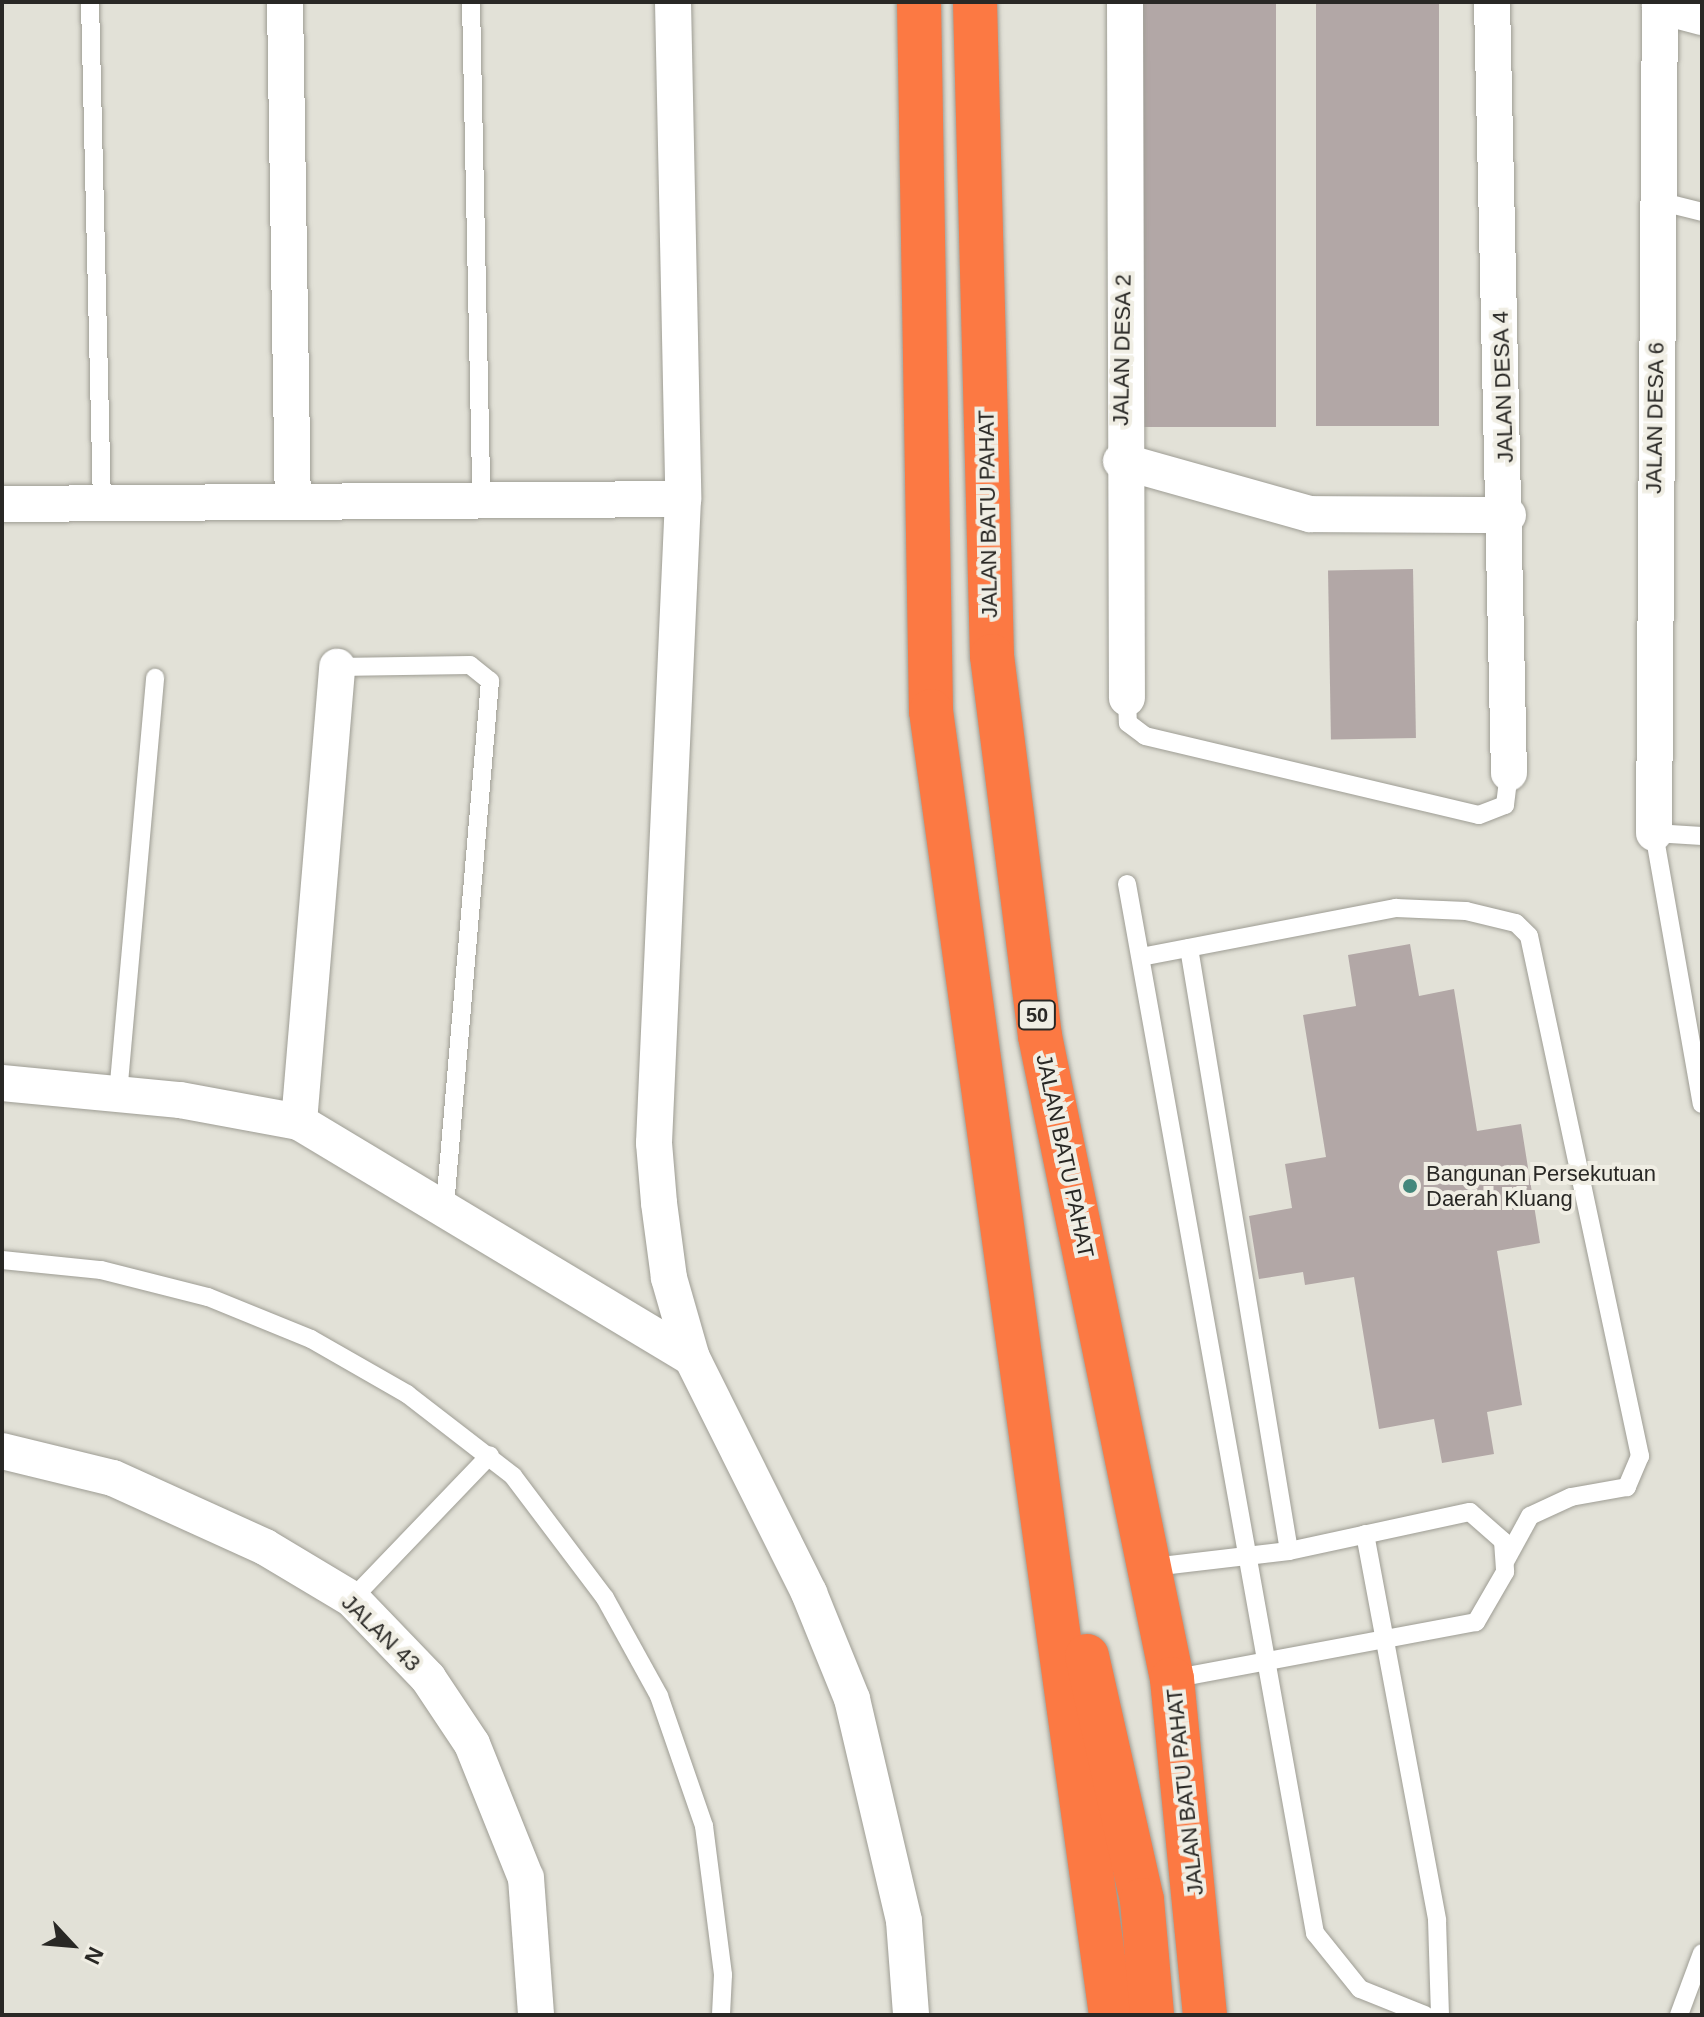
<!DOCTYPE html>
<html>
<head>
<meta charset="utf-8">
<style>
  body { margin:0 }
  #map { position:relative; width:1704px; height:2017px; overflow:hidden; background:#e2e1d7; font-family:Helvetica,sans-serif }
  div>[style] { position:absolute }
  .building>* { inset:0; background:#b2a7a6; transform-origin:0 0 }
  .roads { filter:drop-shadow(0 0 2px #9e9d94) drop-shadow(0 0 2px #9e9d94) }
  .lane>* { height:18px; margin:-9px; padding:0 9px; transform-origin:9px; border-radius:9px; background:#fff }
  .street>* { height:36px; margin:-18px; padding:0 18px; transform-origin:18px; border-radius:18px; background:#fff }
  .highway>* { height:44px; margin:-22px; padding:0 22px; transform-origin:22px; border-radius:22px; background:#fc7943 }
  .dots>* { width:22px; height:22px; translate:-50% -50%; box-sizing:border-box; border:4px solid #f0eee4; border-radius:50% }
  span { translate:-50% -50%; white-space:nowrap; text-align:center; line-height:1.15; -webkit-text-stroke:8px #f0eee4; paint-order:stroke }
  .shield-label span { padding:2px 6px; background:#f0eee4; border:2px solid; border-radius:6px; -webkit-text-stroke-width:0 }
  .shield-label { font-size:20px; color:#292825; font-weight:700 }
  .street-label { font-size:22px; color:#292825 }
  .poi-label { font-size:22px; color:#292825 }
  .left { translate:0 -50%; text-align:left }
  .frame { position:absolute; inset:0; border:4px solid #292825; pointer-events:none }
  .north { position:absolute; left:32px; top:1905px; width:80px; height:80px; -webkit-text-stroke:6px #f0eee4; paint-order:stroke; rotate:116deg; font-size:22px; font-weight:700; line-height:32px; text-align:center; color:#292825 }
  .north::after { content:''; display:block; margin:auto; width:28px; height:36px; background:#292825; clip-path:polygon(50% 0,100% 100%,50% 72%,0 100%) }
</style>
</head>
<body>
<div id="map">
  <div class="building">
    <i style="left:1142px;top:2px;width:134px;height:425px"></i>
    <i style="left:1316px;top:2px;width:123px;height:424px"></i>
    <i style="left:1413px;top:569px;width:169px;height:85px;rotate:89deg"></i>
    <i style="clip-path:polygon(1410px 944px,1419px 996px,1454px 989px,1477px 1131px,1521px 1124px,1540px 1243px,1497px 1251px,1522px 1405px,1487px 1412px,1494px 1454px,1442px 1463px,1434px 1419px,1379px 1429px,1354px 1277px,1305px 1285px,1303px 1272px,1259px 1279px,1249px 1216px,1292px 1208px,1285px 1164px,1326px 1157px,1303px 1015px,1356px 1006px,1348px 955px)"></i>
  </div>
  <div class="roads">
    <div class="lane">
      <i style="left:90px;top:2px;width:503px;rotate:88.63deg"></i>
      <i style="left:471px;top:2px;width:495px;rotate:88.8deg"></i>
      <i style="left:1658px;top:201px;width:45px;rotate:14deg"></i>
      <i style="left:337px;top:667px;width:133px;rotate:-0.9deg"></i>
      <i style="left:470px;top:665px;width:26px;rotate:39deg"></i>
      <i style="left:490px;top:681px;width:527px;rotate:94.9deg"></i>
      <i style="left:1127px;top:698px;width:25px;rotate:88deg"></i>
      <i style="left:1128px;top:723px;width:21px;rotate:37deg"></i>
      <i style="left:1145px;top:736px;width:343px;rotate:13.3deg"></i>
      <i style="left:1479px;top:815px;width:28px;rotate:-21deg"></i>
      <i style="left:1505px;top:805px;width:32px;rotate:-83deg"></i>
      <i style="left:1702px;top:836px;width:48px;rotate:-176.4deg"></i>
      <i style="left:1654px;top:833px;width:275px;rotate:80deg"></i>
      <i style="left:1127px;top:884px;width:1066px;rotate:79.84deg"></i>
      <i style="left:1315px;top:1933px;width:72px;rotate:51.2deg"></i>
      <i style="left:1360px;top:1989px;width:70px;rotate:21.8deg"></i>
      <i style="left:1189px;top:948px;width:611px;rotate:80.58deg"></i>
      <i style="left:1141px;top:957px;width:260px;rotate:-10.9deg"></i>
      <i style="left:1396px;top:908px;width:70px;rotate:2.5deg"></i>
      <i style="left:1466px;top:911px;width:51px;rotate:13.5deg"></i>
      <i style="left:1516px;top:923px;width:18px;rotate:45deg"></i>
      <i style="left:1529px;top:936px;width:532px;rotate:77.95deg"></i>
      <i style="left:1640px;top:1456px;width:34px;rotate:113deg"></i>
      <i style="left:1627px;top:1487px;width:57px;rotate:169.9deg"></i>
      <i style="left:1571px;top:1497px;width:45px;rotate:155.1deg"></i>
      <i style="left:1530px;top:1516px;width:50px;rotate:118.6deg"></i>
      <i style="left:118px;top:1094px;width:418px;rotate:-84.9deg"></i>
      <i style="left:2px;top:1260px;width:100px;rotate:5.8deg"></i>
      <i style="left:101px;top:1270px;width:110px;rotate:14.2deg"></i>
      <i style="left:208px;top:1297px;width:111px;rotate:22.2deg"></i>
      <i style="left:311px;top:1339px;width:111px;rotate:29.8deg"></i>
      <i style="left:407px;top:1394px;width:134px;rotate:37.7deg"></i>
      <i style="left:513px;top:1476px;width:153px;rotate:53deg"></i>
      <i style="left:605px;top:1598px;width:112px;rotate:61.1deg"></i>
      <i style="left:659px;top:1696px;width:138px;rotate:70.9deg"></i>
      <i style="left:704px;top:1826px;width:150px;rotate:82.7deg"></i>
      <i style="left:723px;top:1975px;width:40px;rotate:92.9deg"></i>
      <i style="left:1365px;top:1534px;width:393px;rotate:79.4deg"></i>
      <i style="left:1437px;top:1920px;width:95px;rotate:88.2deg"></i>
      <i style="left:1153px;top:1567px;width:137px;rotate:-6.7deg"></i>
      <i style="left:1289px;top:1551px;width:185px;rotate:-12.2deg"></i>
      <i style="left:1470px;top:1512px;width:44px;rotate:41.3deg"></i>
      <i style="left:1503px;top:1541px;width:31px;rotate:86deg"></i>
      <i style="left:1505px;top:1572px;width:58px;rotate:120.1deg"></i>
      <i style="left:1476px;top:1622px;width:309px;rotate:169.4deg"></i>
      <i style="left:352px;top:1599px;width:199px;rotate:-46.2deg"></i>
      <i style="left:1679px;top:2015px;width:66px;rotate:-69.6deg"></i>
    </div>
    <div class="street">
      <i style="left:285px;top:2px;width:499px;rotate:89.1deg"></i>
      <i style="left:673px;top:2px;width:497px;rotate:88.8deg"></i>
      <i style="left:683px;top:499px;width:645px;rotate:92.58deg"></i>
      <i style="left:654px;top:1143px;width:60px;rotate:85.2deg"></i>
      <i style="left:659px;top:1203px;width:76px;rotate:82.4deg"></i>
      <i style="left:669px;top:1278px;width:83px;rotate:74deg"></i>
      <i style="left:692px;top:1358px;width:263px;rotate:63.5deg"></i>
      <i style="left:809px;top:1593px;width:114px;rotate:67.9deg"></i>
      <i style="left:852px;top:1699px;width:228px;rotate:76.8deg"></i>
      <i style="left:904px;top:1921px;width:94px;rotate:85.7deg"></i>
      <i style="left:1125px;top:2px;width:696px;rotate:89.84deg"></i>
      <i style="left:1492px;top:2px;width:771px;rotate:88.74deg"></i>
      <i style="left:1660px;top:6px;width:43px;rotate:14.7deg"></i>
      <i style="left:1121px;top:461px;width:196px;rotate:15.7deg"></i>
      <i style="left:1310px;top:514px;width:198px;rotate:0.3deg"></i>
      <i style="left:2px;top:504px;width:681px;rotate:-0.42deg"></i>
      <i style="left:1654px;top:833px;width:831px;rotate:-89.59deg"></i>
      <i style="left:2px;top:1083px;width:179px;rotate:5.5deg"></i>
      <i style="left:180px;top:1100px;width:121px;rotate:10.5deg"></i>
      <i style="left:299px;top:1122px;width:458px;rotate:31deg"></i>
      <i style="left:299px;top:1122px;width:457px;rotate:-85.2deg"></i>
      <i style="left:2px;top:1451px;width:114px;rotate:13.7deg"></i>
      <i style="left:113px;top:1478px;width:167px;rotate:24.4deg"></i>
      <i style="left:265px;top:1547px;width:101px;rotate:30.9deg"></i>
      <i style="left:352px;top:1599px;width:110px;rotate:46.1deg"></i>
      <i style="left:428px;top:1678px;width:79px;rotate:56.3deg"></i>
      <i style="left:472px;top:1744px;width:144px;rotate:68.1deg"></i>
      <i style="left:526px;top:1878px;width:137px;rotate:85.8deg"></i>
    </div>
    <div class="highway">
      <i style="left:919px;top:2px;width:709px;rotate:89.03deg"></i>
      <i style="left:931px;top:711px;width:1316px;rotate:82.14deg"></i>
      <i style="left:975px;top:2px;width:654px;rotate:88.51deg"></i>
      <i style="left:992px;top:656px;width:383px;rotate:82.8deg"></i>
      <i style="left:1040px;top:1036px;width:656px;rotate:78.4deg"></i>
      <i style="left:1172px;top:1679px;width:338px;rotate:84.4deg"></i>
      <i style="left:1087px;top:1656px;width:250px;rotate:77.3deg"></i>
      <i style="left:1142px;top:1900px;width:115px;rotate:85deg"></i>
    </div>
  </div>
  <div class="dots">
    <i style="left:1410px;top:1186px;background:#44887c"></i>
  </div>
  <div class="shield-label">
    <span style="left:1037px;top:1015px">50</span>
  </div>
  <div class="street-label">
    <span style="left:1122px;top:350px;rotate:-89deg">JALAN DESA 2</span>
    <span style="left:1503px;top:387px;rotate:-92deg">JALAN DESA 4</span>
    <span style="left:1655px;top:418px;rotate:-89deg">JALAN DESA 6</span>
    <span style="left:988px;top:514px;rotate:-91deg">JALAN BATU PAHAT</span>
    <span style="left:1065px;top:1156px;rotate:78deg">JALAN BATU PAHAT</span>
    <span style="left:381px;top:1633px;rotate:44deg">JALAN 43</span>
    <span style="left:1185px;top:1792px;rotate:-96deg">JALAN BATU PAHAT</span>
  </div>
  <div class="poi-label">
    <span class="left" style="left:1426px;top:1186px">Bangunan Persekutuan<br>Daerah Kluang</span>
  </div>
  <div class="frame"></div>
  <div class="north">N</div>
</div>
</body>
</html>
